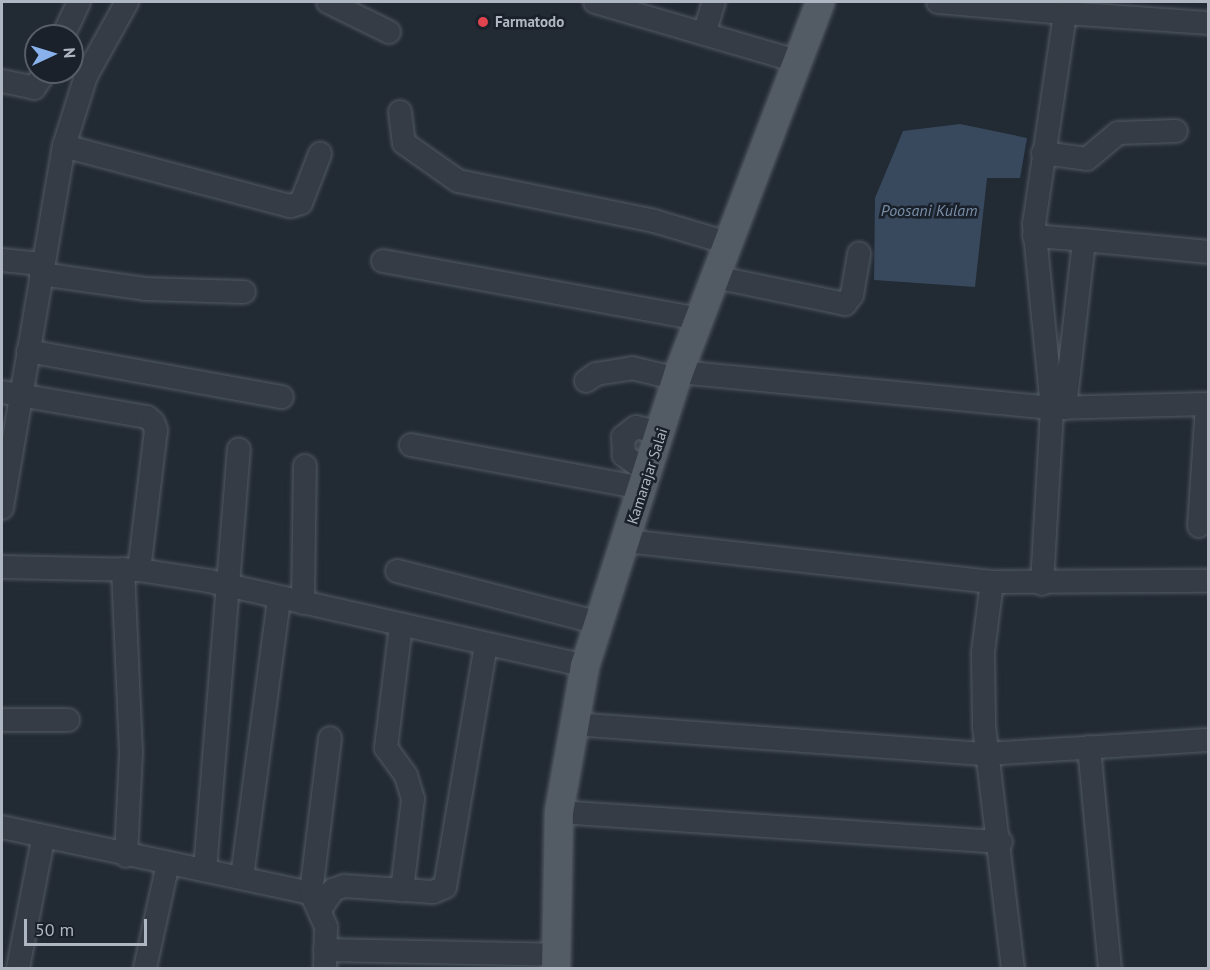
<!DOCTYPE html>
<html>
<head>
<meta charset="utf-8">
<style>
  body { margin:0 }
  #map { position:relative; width:1210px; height:970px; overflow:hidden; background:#222a34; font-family:"PT Sans",sans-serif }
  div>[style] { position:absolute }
  .water>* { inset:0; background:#38485d }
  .roads { filter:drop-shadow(0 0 2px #525a63) drop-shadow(0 0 2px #525a63) }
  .minor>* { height:22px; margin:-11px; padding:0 11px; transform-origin:11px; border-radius:11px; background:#353c45 }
  .major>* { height:28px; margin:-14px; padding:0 14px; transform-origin:14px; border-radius:14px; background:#535b65 }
  .dots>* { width:16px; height:16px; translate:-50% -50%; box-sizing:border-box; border:3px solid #1a212a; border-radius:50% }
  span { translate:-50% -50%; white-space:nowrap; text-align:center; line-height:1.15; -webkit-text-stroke:5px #1a212a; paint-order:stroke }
  .poi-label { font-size:15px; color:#afb7c2; font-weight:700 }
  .left { translate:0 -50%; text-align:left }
  .street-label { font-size:15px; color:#afb7c2 }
  .water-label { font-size:16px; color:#7a8ea8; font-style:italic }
  .frame { position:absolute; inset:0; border:3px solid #afb7c2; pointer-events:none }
  .north { position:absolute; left:24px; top:24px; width:60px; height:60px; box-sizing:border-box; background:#1a212a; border:2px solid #565d67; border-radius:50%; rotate:86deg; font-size:16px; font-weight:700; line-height:24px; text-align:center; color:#afb7c2 }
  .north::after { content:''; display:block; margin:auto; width:21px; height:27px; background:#89b2ed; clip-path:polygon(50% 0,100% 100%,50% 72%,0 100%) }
  .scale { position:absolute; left:24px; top:919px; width:123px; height:27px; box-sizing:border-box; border:3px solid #afb7c2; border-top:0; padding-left:8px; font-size:18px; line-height:21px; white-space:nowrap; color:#afb7c2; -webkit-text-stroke:4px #1a212a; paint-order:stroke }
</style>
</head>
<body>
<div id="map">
  <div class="water">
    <i style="clip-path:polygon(960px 124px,1027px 138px,1020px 178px,987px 178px,975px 287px,874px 280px,875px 198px,903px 131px)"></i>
  </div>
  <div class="roads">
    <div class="minor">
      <i style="left:328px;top:2px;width:68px;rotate:26.2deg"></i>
      <i style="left:595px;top:2px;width:210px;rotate:16.3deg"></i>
      <i style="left:938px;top:2px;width:127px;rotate:5deg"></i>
      <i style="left:1065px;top:13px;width:11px;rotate:-90deg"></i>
      <i style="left:704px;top:34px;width:34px;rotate:-73deg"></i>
      <i style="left:63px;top:36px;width:38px;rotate:-65deg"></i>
      <i style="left:2px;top:81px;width:33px;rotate:12deg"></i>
      <i style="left:34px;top:88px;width:19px;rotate:-55deg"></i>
      <i style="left:400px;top:112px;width:31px;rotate:83deg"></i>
      <i style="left:404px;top:143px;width:66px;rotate:35.1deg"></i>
      <i style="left:458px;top:181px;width:200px;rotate:11.5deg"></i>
      <i style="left:654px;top:221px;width:77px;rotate:16.6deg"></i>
      <i style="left:64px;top:146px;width:234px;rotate:14.9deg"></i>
      <i style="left:290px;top:206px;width:11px;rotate:-15deg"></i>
      <i style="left:301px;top:203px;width:53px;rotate:-68.8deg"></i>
      <i style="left:1043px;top:153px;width:44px;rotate:7.8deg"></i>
      <i style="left:1087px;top:159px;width:40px;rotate:-40deg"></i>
      <i style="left:1118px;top:133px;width:58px;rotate:-2deg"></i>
      <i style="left:1034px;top:236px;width:50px;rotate:4.6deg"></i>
      <i style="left:2px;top:260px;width:40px;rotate:5.7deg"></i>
      <i style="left:383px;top:261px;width:322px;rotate:10.4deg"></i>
      <i style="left:41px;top:274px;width:105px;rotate:8.2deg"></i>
      <i style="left:145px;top:289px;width:99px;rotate:1.7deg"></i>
      <i style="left:715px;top:277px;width:133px;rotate:11.7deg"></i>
      <i style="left:845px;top:304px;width:11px;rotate:-52deg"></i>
      <i style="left:852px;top:295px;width:42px;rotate:-80.3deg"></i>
      <i style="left:28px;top:351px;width:258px;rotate:10.3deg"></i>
      <i style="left:679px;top:372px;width:375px;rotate:5.5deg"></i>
      <i style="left:1052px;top:408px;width:156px;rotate:-1.5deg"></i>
      <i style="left:586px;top:381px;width:12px;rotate:-35deg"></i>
      <i style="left:596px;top:374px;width:36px;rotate:-9deg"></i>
      <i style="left:632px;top:368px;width:46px;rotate:13.7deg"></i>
      <i style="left:2px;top:392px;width:147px;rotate:9.8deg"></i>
      <i style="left:147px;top:417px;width:8px;rotate:40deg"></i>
      <i style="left:153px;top:422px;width:9px;rotate:69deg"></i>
      <i style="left:156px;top:430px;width:141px;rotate:96.9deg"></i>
      <i style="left:1065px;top:408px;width:169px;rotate:-83.5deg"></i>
      <i style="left:1084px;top:240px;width:125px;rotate:5.5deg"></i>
      <i style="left:411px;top:445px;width:235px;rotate:10.5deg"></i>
      <i style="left:647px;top:472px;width:29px;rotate:-144deg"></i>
      <i style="left:624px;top:455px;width:18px;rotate:-93deg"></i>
      <i style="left:623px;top:437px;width:16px;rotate:-38deg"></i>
      <i style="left:636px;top:427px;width:25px;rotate:14deg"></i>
      <i style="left:2px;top:508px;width:367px;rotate:-80.3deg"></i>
      <i style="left:64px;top:146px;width:73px;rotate:-72.6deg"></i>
      <i style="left:86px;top:76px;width:85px;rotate:-61deg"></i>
      <i style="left:1199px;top:526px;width:122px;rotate:-86.2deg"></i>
      <i style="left:626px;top:541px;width:368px;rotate:6.4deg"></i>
      <i style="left:992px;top:582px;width:216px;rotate:-0.3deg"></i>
      <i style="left:2px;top:567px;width:137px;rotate:1.3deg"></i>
      <i style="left:139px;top:570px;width:71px;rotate:8.9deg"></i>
      <i style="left:209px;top:581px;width:385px;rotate:12.7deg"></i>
      <i style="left:123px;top:569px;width:184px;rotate:87.5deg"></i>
      <i style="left:131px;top:753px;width:103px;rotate:92.8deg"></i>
      <i style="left:397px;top:571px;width:209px;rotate:14.4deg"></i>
      <i style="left:992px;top:582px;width:71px;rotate:97.3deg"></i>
      <i style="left:983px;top:652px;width:74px;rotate:89.2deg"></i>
      <i style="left:984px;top:726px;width:244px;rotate:83.2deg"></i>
      <i style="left:1042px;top:584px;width:176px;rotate:-86.7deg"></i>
      <i style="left:1052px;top:408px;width:185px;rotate:-95.6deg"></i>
      <i style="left:1034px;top:224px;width:213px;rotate:-81.6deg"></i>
      <i style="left:1065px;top:13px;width:143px;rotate:4deg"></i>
      <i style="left:303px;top:603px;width:137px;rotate:-89.2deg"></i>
      <i style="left:401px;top:625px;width:124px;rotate:97deg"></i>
      <i style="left:386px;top:748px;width:34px;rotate:54deg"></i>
      <i style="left:406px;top:776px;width:24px;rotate:73deg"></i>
      <i style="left:413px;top:799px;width:92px;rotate:96.9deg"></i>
      <i style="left:2px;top:720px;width:66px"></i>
      <i style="left:573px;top:724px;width:414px;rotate:4.2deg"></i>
      <i style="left:986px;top:754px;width:222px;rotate:-3.6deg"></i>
      <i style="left:1089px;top:747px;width:222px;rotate:84.6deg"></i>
      <i style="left:559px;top:812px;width:443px;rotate:3.9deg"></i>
      <i style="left:2px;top:827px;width:316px;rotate:12.1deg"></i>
      <i style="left:311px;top:893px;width:37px;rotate:66deg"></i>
      <i style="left:326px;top:927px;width:41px;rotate:91.4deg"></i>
      <i style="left:205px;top:870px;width:422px;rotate:-85.4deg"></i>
      <i style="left:242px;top:877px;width:281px;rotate:-82.4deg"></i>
      <i style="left:311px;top:893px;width:156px;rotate:-83deg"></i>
      <i style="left:321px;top:908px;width:22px;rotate:-56deg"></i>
      <i style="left:333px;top:890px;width:12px;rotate:-20deg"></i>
      <i style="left:344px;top:886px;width:89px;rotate:3.9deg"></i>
      <i style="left:433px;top:892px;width:13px;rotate:-23deg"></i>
      <i style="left:445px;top:887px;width:246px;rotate:-80.4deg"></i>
      <i style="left:325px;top:950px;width:232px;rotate:1.2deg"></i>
      <i style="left:18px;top:968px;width:131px;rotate:-79deg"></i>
      <i style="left:145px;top:968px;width:107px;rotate:-77.6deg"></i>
    </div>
    <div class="major">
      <i style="left:556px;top:968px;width:156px;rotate:-88.9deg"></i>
      <i style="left:559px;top:812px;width:148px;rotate:-79.9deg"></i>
      <i style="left:585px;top:666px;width:309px;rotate:-72.3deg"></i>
      <i style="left:679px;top:372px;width:396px;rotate:-69.1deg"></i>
    </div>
  </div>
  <div class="dots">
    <i style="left:483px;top:22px;background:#e0444e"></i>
  </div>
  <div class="poi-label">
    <span class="left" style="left:495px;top:22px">Farmatodo</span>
  </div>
  <div class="street-label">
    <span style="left:647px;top:476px;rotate:-72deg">Kamarajar Salai</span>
  </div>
  <div class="water-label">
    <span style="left:929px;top:210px">Poosani Kulam</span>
  </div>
  <div class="frame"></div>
  <div class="north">N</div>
  <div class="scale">50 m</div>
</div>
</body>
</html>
